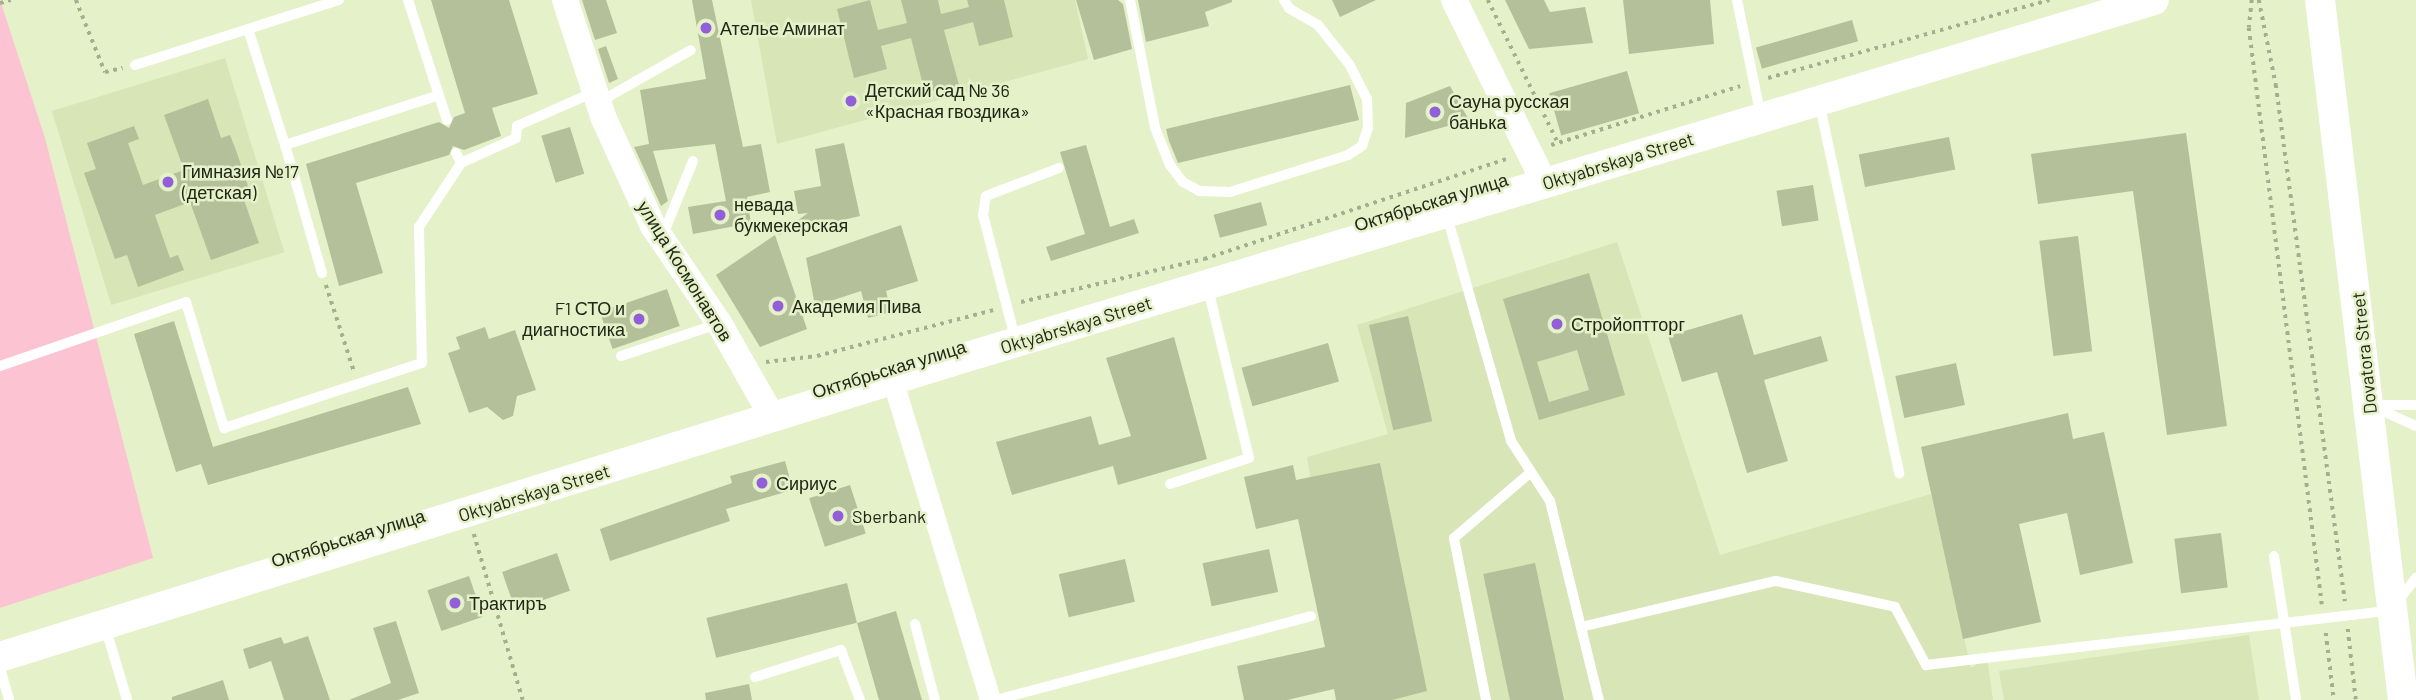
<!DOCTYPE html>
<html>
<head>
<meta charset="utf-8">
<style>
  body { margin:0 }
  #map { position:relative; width:2416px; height:700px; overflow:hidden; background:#e5f1c9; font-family:Barlow,sans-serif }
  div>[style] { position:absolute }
  .built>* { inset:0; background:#d7e5b7; transform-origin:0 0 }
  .green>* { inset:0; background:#fcc3d2 }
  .building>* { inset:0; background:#b4c099; transform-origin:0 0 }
  .path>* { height:3.5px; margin-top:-1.75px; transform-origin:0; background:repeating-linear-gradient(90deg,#a5ae8f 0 3.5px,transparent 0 8.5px) }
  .service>* { height:10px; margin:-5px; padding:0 5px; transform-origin:5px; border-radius:5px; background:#fff }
  .minor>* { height:21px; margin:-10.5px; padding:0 10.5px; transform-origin:10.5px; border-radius:10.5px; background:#fff }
  .tertiary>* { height:26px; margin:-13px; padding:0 13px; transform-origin:13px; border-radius:13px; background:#fff }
  .secondary>* { height:30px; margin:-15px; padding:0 15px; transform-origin:15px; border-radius:15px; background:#fff }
  .dots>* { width:19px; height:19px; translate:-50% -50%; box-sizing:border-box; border:4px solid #e5f1c9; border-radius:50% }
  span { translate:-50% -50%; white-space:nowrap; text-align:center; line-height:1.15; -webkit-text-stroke:5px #e5f1c9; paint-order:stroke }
  .poi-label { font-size:18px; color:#222617 }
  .left { translate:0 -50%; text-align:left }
  .right { translate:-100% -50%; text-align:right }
  .street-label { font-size:18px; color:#222617 }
</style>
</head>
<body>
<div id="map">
  <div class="built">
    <i style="clip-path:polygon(751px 0,1075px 0,1088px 59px,777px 144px)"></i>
    <i style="left:225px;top:58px;width:203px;height:181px;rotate:73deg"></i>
    <i style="clip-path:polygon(1617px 242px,1720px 555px,1931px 494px,1971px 668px,1987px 658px,1993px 700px,1347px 700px,1307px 457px,1388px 434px,1357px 325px)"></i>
    <i style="clip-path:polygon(2249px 635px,2259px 700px,2004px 700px,1999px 671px)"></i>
  </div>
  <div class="green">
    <i style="clip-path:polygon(0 0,45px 138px,153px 558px,0 608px)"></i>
  </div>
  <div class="building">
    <i style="clip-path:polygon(431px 0,509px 0,538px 94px,492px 108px,501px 136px,464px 150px,453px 146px,449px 155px,356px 183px,383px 273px,339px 286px,306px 164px,439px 122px,449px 128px,454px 117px,465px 113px)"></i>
    <i style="clip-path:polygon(582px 0,606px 0,617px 33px,595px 40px)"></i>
    <i style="clip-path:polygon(692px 0,712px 0,743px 147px,761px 144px,770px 192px,747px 197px,751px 223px,693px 234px,688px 207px,726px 201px,715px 144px,653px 151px,668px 201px,661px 206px,634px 147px,649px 144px,640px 90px,706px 79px)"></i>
    <i style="clip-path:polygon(870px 0,878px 30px,907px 23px,901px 0,938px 0,941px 14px,969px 7px,967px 0,1004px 0,1013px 37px,979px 46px,973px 22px,944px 30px,959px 85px,925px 93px,911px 38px,881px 46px,887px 69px,854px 78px,837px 9px)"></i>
    <i style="clip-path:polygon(1076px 0,1118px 0,1123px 4px,1132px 49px,1094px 60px)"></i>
    <i style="clip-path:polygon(1138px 0,1232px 0,1232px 2px,1205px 12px,1209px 26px,1146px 42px)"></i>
    <i style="clip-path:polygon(1332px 0,1376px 0,1340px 17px)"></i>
    <i style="clip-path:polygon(1505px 0,1544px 0,1550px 12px,1585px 7px,1593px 43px,1529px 49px)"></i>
    <i style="clip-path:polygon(1623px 0,1710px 0,1714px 44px,1629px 54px)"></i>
    <i style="left:1852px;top:20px;width:22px;height:100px;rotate:74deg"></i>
    <i style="clip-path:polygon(606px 46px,618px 79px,609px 83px,598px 49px)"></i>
    <i style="left:1627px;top:71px;width:44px;height:81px;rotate:74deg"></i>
    <i style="clip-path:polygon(1350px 85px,1359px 120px,1178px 163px,1169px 141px,1166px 129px)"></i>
    <i style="clip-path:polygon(1450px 86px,1469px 120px,1405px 138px,1406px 103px)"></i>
    <i style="clip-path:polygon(208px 99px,221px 138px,230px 135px,237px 153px,252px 198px,244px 200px,259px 243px,211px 260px,190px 202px,155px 215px,170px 258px,178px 255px,184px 270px,138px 287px,127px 255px,115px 259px,84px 173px,96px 169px,87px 143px,134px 126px,139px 139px,128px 143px,143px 185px,184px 170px,164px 115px)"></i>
    <i style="left:570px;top:127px;width:49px;height:30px;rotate:73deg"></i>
    <i style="clip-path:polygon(2186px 133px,2227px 426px,2167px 435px,2133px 191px,2038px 204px,2031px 154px)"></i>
    <i style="left:1949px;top:137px;width:33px;height:92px;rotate:79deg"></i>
    <i style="clip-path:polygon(844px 143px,860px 216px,778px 235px,808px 213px,798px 214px,794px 191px,821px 186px,815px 149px)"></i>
    <i style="clip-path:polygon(1086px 145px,1110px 227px,1134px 219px,1139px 233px,1051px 261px,1046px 247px,1085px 234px,1060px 152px)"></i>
    <i style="left:1813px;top:185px;width:36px;height:37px;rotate:81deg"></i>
    <i style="left:1261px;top:202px;width:24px;height:49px;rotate:75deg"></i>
    <i style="clip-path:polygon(901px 225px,918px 281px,886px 291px,891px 312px,868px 318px,861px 291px,815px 306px,806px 258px)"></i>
    <i style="clip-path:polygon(775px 235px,807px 329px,760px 347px,716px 275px)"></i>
    <i style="left:2078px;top:236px;width:116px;height:39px;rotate:83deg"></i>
    <i style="clip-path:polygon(evenodd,1589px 273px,1625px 395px,1539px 420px,1503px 299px,1589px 273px,1577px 350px,1589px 390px,1549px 402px,1537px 362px,1577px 350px)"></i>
    <i style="left:667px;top:289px;width:39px;height:71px;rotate:71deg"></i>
    <i style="clip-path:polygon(1742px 314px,1754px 355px,1821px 336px,1828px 361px,1764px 380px,1788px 461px,1747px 473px,1717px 372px,1682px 382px,1668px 336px)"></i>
    <i style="left:1408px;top:316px;width:108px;height:40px;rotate:77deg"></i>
    <i style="clip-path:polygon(174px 321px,213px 447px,408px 387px,421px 424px,208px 485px,201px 464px,176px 472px,134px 334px)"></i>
    <i style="clip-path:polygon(485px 327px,489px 339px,515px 330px,536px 390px,517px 396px,513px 416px,503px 420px,487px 407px,469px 413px,448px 353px,460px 349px,456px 337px)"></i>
    <i style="clip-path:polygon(1174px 337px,1207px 459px,1118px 485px,1113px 466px,1012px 495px,996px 442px,1091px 416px,1099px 445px,1131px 436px,1106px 358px)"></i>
    <i style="left:1328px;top:343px;width:40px;height:90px;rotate:74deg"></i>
    <i style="left:1956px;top:363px;width:43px;height:62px;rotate:78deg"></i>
    <i style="clip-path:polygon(2068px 413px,2073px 439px,2104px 432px,2133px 563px,2080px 575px,2067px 513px,2019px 524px,2041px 622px,1963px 639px,1921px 447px)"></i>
    <i style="clip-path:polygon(785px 461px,793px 490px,726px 509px,730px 521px,610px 561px,600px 529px,732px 483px,730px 476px)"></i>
    <i style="clip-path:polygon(1380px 463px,1427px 691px,1392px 700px,1336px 700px,1334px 689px,1287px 700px,1244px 700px,1237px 666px,1325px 647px,1298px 519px,1256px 529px,1244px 477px,1293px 465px,1296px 480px)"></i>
    <i style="left:850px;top:485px;width:51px;height:43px;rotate:72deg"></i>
    <i style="left:2221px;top:533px;width:55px;height:47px;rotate:83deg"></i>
    <i style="left:1269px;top:549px;width:44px;height:68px;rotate:78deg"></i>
    <i style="left:557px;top:553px;width:40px;height:58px;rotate:71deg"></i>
    <i style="left:1125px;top:559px;width:44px;height:68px;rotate:77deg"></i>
    <i style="left:1535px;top:563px;width:140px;height:53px;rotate:78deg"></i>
    <i style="left:469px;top:576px;width:43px;height:44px;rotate:71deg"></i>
    <i style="left:847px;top:583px;width:41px;height:145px;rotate:76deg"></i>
    <i style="clip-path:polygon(896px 611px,922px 700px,879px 700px,857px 623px)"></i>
    <i style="clip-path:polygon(396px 621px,419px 693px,398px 700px,349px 700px,391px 683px,373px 628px)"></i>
    <i style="clip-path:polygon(308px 636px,330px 700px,284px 700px,271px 661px,249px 669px,243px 649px,281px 637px,284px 644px)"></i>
    <i style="clip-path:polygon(223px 680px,229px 700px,172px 700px,172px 697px)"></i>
    <i style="clip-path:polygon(749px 684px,752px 700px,706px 700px,705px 693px)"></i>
  </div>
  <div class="path">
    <i style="left:76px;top:0;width:78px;rotate:68.1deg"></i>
    <i style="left:105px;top:72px;width:18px;rotate:-13deg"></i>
    <i style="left:1488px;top:0;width:159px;rotate:63.9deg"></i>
    <i style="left:2252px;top:0;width:28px;rotate:96deg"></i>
    <i style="left:2249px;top:28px;width:581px;rotate:82.78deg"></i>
    <i style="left:2259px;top:0;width:87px;rotate:78.7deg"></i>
    <i style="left:2276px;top:85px;width:521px;rotate:82.38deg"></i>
    <i style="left:0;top:3px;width:11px;rotate:-15deg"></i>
    <i style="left:1768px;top:78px;width:292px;rotate:-15.5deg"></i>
    <i style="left:1551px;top:145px;width:198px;rotate:-17.3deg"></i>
    <i style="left:326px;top:285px;width:90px;rotate:72deg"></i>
    <i style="left:1021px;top:302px;width:188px;rotate:-13.2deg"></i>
    <i style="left:1204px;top:259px;width:322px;rotate:-18.3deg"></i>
    <i style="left:766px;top:362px;width:51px;rotate:-6.7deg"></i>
    <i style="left:817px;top:356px;width:182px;rotate:-14.6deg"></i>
    <i style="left:474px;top:534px;width:173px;rotate:73.6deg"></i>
    <i style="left:2348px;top:629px;width:71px;rotate:83.6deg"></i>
    <i style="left:2326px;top:633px;width:67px;rotate:83.2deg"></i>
  </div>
  <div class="service">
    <i style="left:408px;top:0;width:126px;rotate:72deg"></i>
    <i style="left:1130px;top:0;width:130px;rotate:78.9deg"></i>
    <i style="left:1155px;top:128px;width:40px;rotate:68deg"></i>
    <i style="left:1170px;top:165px;width:21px;rotate:53deg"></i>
    <i style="left:1183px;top:182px;width:18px;rotate:29deg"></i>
    <i style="left:1199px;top:191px;width:31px;rotate:2deg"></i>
    <i style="left:1230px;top:192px;width:124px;rotate:-17.4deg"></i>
    <i style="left:1348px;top:155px;width:17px;rotate:-33deg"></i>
    <i style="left:1362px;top:146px;width:19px;rotate:-72deg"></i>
    <i style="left:1368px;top:128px;width:29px;rotate:-92deg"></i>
    <i style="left:1367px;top:99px;width:39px;rotate:-117deg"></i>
    <i style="left:1349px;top:64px;width:50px;rotate:-128.5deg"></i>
    <i style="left:1318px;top:25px;width:34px;rotate:-150deg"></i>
    <i style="left:1289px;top:8px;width:9px;rotate:-122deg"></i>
    <i style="left:1737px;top:0;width:104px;rotate:78.4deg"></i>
    <i style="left:248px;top:29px;width:122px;rotate:72.3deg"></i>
    <i style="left:135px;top:65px;width:214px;rotate:-17.7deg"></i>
    <i style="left:1819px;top:102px;width:380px;rotate:77.8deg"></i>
    <i style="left:606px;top:106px;width:9px;rotate:-77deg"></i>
    <i style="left:608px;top:97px;width:95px;rotate:-29.5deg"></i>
    <i style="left:456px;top:153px;width:11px;rotate:63deg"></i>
    <i style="left:461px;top:163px;width:60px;rotate:-24.4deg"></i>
    <i style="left:516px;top:138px;width:12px;rotate:-85deg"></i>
    <i style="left:517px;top:126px;width:84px;rotate:-23.8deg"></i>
    <i style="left:1447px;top:216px;width:234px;rotate:74.1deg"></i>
    <i style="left:1511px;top:441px;width:72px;rotate:57deg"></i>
    <i style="left:1550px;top:501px;width:205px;rotate:76.2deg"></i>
    <i style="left:662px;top:237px;width:82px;rotate:-67.8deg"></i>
    <i style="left:322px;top:273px;width:133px;rotate:-106.1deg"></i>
    <i style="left:285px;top:145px;width:160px;rotate:-17.9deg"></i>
    <i style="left:1013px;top:330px;width:119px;rotate:-104.6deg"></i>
    <i style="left:983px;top:215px;width:19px;rotate:-81deg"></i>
    <i style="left:986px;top:196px;width:78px;rotate:-21deg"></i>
    <i style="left:621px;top:356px;width:102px;rotate:-18.3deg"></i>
    <i style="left:0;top:366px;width:197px;rotate:-19deg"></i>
    <i style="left:186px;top:302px;width:132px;rotate:73.2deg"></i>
    <i style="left:224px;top:428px;width:208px;rotate:-18.2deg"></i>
    <i style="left:422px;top:363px;width:136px;rotate:-91.3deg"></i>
    <i style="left:419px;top:227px;width:77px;rotate:-56.7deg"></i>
    <i style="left:2376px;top:405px;width:40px"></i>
    <i style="left:2372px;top:406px;width:48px;rotate:24.4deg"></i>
    <i style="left:1170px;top:484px;width:83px;rotate:-18.2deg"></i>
    <i style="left:1249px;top:458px;width:175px;rotate:-103.6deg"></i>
    <i style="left:2274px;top:556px;width:146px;rotate:81.3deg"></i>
    <i style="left:915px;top:624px;width:79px;rotate:75.3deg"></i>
    <i style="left:105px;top:626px;width:77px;rotate:73.4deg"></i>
    <i style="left:1581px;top:627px;width:200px;rotate:-13.3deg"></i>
    <i style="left:1776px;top:581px;width:122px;rotate:12.3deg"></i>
    <i style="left:1895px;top:607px;width:66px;rotate:61.9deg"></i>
    <i style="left:1926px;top:665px;width:468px;rotate:-6.7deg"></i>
    <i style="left:2391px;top:610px;width:41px;rotate:-52deg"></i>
    <i style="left:0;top:668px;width:33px;rotate:74deg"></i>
    <i style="left:755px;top:677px;width:90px;rotate:-17.4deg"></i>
    <i style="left:841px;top:650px;width:53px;rotate:69.2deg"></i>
    <i style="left:996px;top:700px;width:326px;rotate:-14.9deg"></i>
    <i style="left:1486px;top:700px;width:165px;rotate:-101.2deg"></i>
    <i style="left:1454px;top:538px;width:101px;rotate:-40.6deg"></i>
  </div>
  <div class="minor">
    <i style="left:893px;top:382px;width:332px;rotate:73deg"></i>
  </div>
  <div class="tertiary">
    <i style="left:565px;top:0;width:125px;rotate:71.9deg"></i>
    <i style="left:604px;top:119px;width:118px;rotate:65.4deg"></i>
    <i style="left:653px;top:226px;width:117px;rotate:55.8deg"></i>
    <i style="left:719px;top:323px;width:109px;rotate:60.4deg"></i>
    <i style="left:1454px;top:0;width:205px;rotate:63.7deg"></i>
  </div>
  <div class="secondary">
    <i style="left:2320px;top:0;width:705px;rotate:83.24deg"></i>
    <i style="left:0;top:657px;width:995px;rotate:-17.25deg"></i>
    <i style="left:950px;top:362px;width:1257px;rotate:-16.73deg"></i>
  </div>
  <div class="dots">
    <i style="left:706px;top:28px;background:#935fd8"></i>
    <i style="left:851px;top:101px;background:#935fd8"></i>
    <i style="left:1435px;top:112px;background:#935fd8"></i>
    <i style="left:168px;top:182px;background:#935fd8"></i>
    <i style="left:720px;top:215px;background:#935fd8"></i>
    <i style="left:778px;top:306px;background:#935fd8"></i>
    <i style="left:639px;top:319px;background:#935fd8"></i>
    <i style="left:1557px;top:324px;background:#935fd8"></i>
    <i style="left:762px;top:483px;background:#935fd8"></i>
    <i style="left:838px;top:516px;background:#935fd8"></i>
    <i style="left:455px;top:603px;background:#935fd8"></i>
  </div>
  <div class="poi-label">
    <span class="left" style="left:720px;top:28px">Ателье Аминат</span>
    <span class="left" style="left:865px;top:101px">Детский сад № 36<br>«Красная гвоздика»</span>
    <span class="left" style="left:1449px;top:112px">Сауна русская<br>банька</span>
    <span class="left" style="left:182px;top:182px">Гимназия №17<br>(детская)</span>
    <span class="left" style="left:734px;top:215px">невада<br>букмекерская</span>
    <span class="left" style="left:792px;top:306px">Академия Пива</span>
    <span class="right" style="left:625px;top:319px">F1 СТО и<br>диагностика</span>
    <span class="left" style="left:1571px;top:324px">Стройоптторг</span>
    <span class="left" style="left:776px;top:483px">Сириус</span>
    <span class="left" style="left:852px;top:516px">Sberbank</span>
    <span class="left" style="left:469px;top:603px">Трактиръ</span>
  </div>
  <div class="street-label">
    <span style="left:1618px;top:161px;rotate:-17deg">Oktyabrskaya Street</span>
    <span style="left:1431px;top:202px;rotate:-17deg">Октябрьская улица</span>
    <span style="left:685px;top:271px;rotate:58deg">улица Космонавтов</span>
    <span style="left:1076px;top:325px;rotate:-17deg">Oktyabrskaya Street</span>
    <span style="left:2364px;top:353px;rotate:-96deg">Dovatora Street</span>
    <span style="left:889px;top:369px;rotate:-17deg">Октябрьская улица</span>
    <span style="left:534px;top:493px;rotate:-17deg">Oktyabrskaya Street</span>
    <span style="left:348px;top:538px;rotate:-17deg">Октябрьская улица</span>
  </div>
</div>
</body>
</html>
